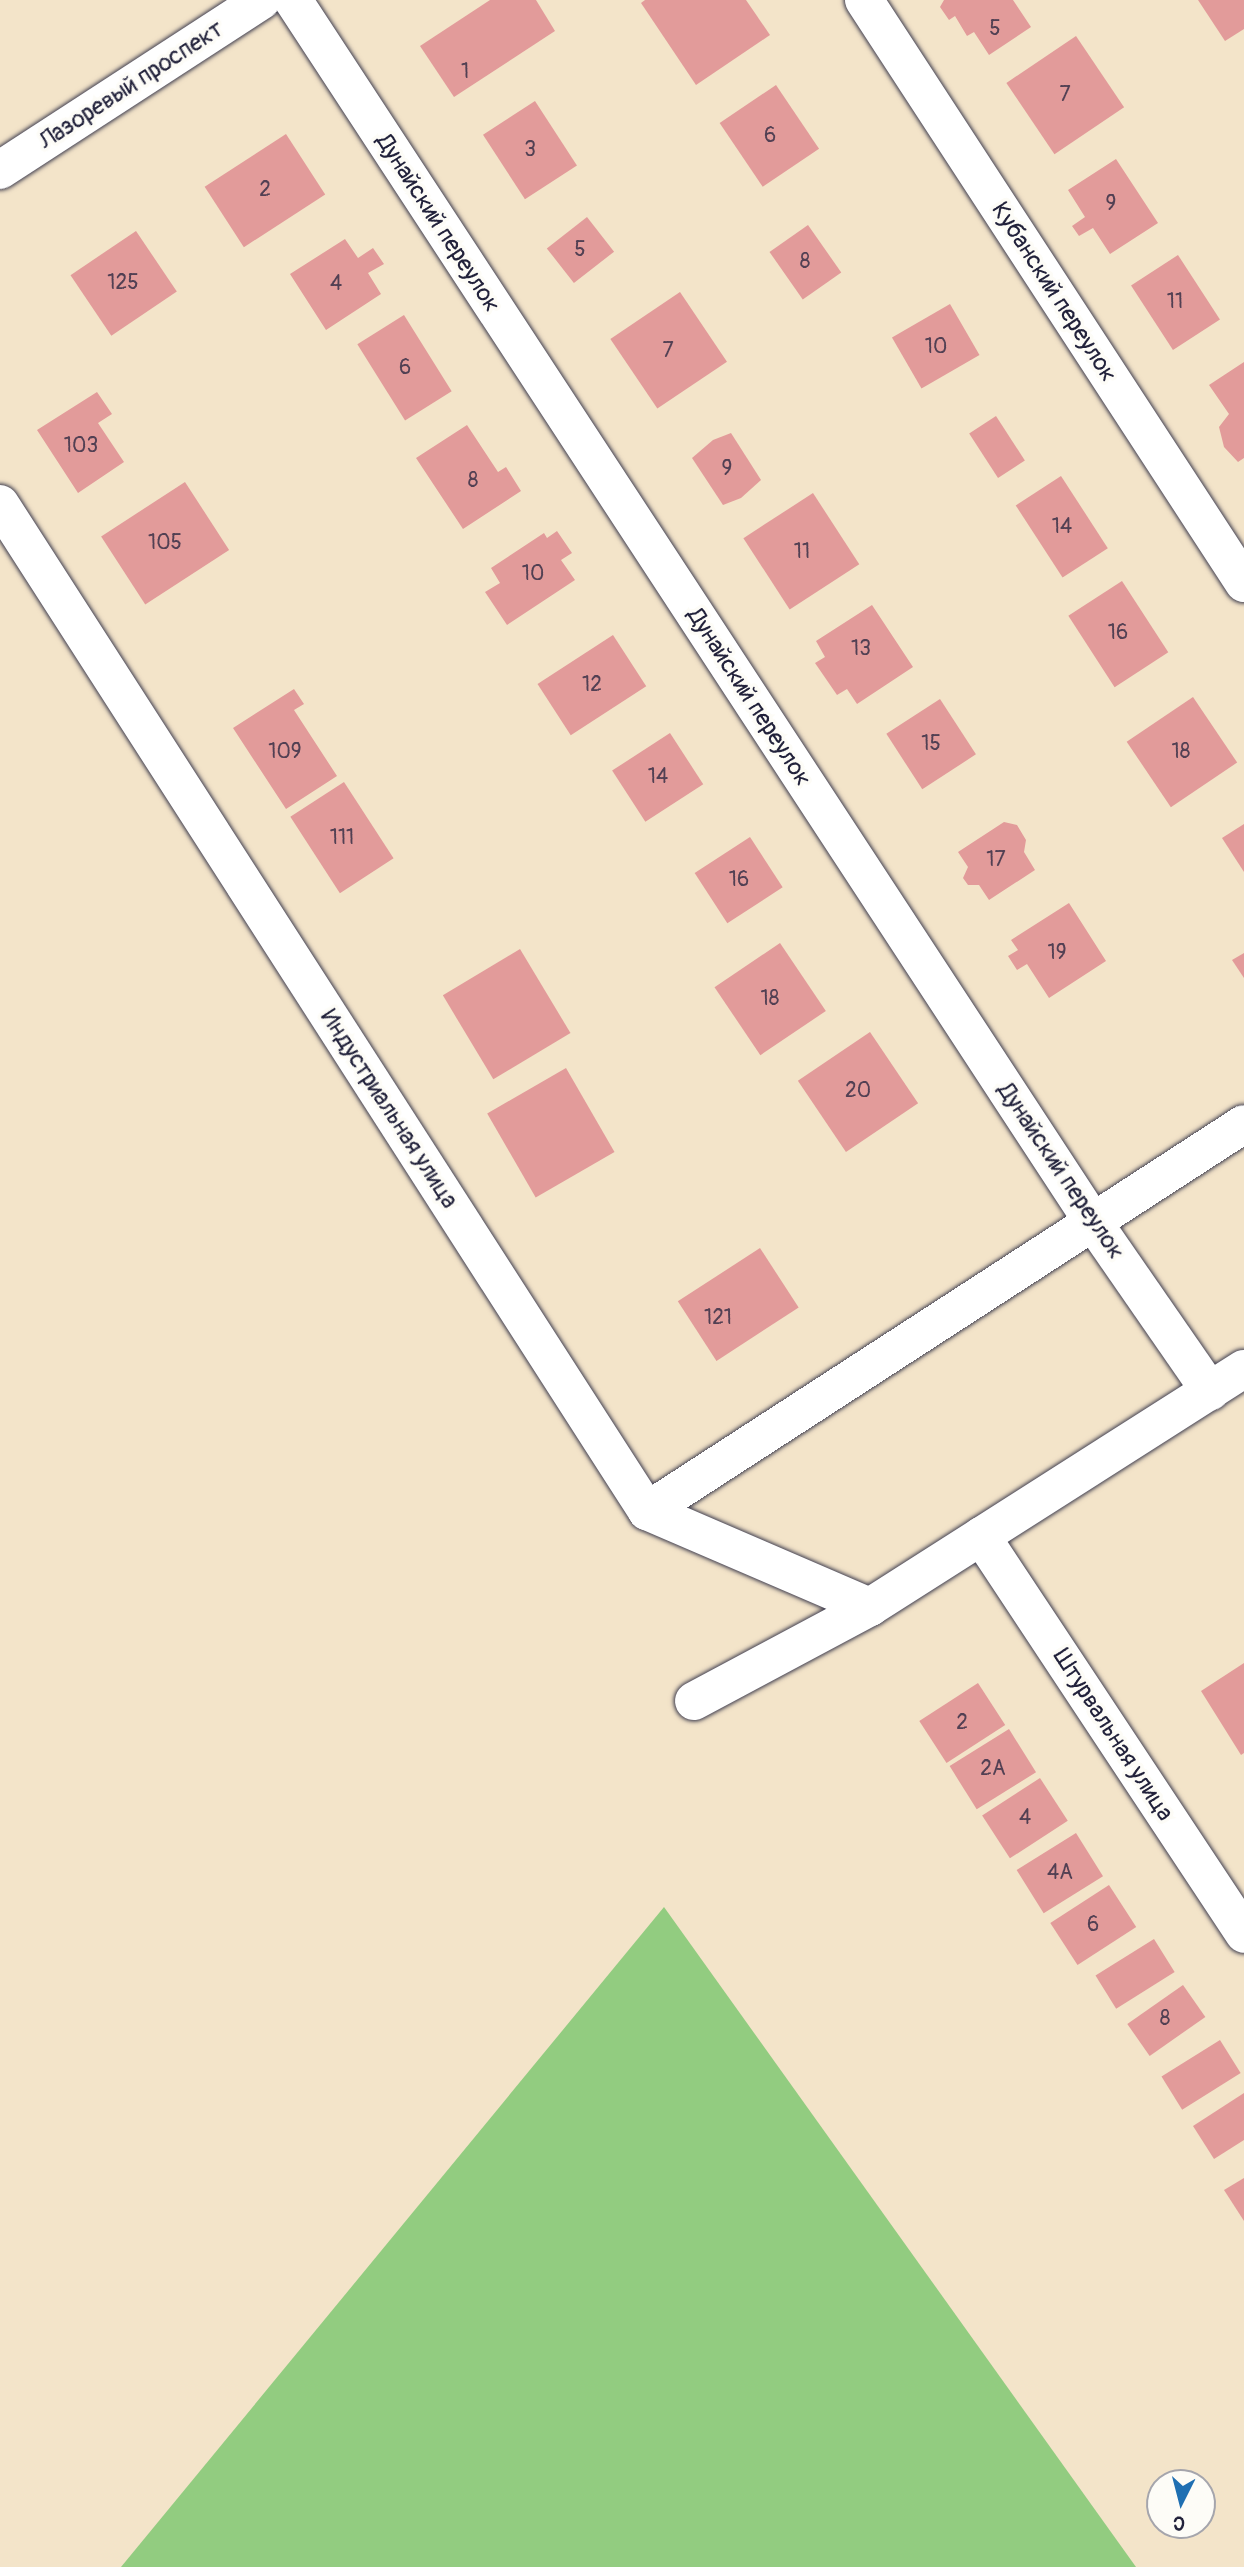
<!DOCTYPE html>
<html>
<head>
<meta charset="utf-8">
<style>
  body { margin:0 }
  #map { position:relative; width:1244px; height:2567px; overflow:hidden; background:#f3e4c9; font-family:Pangolin,sans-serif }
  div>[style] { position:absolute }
  .green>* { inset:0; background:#92cc80 }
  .building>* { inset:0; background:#e29b9a; transform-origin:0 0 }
  .roads { filter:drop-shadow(0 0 2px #413f50) drop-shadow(0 0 2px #413f50) }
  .minor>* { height:38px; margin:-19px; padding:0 19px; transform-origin:19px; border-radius:19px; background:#fff }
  span { translate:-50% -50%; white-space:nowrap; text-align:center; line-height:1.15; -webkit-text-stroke:7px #fdfcf7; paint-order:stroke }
  .number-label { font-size:21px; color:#524053 }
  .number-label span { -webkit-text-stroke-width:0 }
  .street-label { font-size:24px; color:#22223b }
  .north { position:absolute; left:1146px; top:2469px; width:70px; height:70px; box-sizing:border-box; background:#fdfcf7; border:2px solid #a5a5ac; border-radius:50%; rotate:186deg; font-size:19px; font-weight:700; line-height:28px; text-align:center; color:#22223b }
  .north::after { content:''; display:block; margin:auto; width:24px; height:32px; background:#1f6fb2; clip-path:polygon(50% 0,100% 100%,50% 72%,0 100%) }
</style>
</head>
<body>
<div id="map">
  <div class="green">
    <i style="clip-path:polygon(664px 1907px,1136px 2567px,121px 2567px)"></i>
  </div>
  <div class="building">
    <i style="clip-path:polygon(490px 0,536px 0,555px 31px,454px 97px,420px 46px)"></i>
    <i style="clip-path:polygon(645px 0,746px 0,770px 35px,696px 85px,641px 3px)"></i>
    <i style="clip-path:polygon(944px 0,1013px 0,1031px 27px,989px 55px,974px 32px,967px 36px,955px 16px,949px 20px,940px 7px)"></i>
    <i style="clip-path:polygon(1198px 0,1244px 0,1244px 29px,1225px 41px)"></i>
    <i style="left:1076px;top:36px;width:86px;height:84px;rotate:56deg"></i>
    <i style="left:776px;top:85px;width:77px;height:68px;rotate:56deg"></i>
    <i style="left:535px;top:101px;width:77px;height:62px;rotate:57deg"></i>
    <i style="left:286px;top:134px;width:72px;height:97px;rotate:57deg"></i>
    <i style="clip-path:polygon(1116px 159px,1158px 223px,1110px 254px,1093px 228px,1079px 236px,1072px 226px,1085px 217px,1068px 190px)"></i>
    <i style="left:587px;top:217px;width:44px;height:51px;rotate:52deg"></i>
    <i style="left:808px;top:225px;width:58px;height:47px;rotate:55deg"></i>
    <i style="left:136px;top:231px;width:73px;height:79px;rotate:56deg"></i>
    <i style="clip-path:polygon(345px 239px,358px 258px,373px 248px,384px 264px,368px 273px,381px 294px,326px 330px,290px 274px)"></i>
    <i style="left:1178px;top:255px;width:77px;height:56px;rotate:57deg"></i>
    <i style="left:680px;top:292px;width:84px;height:84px;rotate:56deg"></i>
    <i style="left:950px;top:304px;width:59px;height:67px;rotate:60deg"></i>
    <i style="left:404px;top:315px;width:90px;height:55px;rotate:58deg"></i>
    <i style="clip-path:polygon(1244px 362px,1244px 458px,1238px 462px,1224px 447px,1219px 427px,1229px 414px,1209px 385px)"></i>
    <i style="clip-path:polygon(97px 392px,112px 414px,98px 423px,124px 462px,78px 493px,37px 430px)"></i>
    <i style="left:996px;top:416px;width:53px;height:32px;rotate:57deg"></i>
    <i style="clip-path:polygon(467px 425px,498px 472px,506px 467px,521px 491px,463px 529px,416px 458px)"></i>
    <i style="clip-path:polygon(731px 433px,761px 480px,741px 498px,723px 505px,692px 458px,713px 440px)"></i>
    <i style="left:1061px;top:476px;width:86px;height:54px;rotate:57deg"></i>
    <i style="left:185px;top:482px;width:81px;height:100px;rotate:57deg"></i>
    <i style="left:813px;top:493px;width:85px;height:83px;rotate:57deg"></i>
    <i style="clip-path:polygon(557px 531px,572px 553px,561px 560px,575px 580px,507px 625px,485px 592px,500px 583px,491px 568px,544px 533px,547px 538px)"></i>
    <i style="left:1122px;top:581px;width:85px;height:64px;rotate:57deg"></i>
    <i style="clip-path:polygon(872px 605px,913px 667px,857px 704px,847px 689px,837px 695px,815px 663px,825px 657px,816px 641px)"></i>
    <i style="left:613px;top:635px;width:61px;height:90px;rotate:57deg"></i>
    <i style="clip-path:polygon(294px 689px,304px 704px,294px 710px,337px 776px,286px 809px,233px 728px)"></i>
    <i style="left:1193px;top:697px;width:79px;height:80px;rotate:56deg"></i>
    <i style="left:940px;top:699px;width:66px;height:64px;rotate:57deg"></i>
    <i style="left:670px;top:733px;width:61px;height:69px;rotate:57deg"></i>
    <i style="left:344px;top:782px;width:91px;height:64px;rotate:57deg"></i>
    <i style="clip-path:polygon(1004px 822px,1017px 825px,1026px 840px,1024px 852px,1035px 870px,989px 900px,979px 885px,968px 885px,963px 878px,968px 867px,958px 852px)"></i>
    <i style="clip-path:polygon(1244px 824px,1244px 872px,1222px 838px)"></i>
    <i style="left:750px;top:837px;width:60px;height:66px;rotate:57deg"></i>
    <i style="clip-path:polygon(1069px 903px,1106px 961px,1049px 998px,1027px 964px,1017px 970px,1008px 956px,1018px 950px,1011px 940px)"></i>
    <i style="left:780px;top:943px;width:82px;height:79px;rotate:56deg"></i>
    <i style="left:520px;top:949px;width:98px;height:90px;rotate:59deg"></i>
    <i style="clip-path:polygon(1244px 953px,1244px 978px,1232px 960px)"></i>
    <i style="left:870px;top:1032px;width:86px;height:87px;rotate:56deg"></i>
    <i style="left:566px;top:1068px;width:97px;height:91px;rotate:60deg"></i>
    <i style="left:760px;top:1248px;width:71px;height:98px;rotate:57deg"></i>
    <i style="clip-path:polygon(1244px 1663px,1244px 1753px,1241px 1755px,1201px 1691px)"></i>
    <i style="left:978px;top:1683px;width:50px;height:70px;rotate:57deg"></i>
    <i style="left:1009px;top:1729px;width:51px;height:70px;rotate:58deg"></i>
    <i style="left:1040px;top:1778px;width:51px;height:69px;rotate:57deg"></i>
    <i style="left:1076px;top:1833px;width:51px;height:70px;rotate:58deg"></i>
    <i style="left:1109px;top:1885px;width:50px;height:70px;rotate:57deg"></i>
    <i style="left:1154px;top:1939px;width:39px;height:69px;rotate:58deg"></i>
    <i style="left:1183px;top:1985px;width:39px;height:68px;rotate:55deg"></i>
    <i style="left:1220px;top:2040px;width:39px;height:69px;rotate:58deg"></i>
    <i style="clip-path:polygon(1244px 2093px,1244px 2140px,1214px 2159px,1193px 2126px)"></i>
    <i style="clip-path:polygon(1244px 2178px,1244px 2221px,1224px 2190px)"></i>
  </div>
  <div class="roads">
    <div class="minor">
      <i style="left:293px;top:0;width:1461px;rotate:56.79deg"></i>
      <i style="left:1093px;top:1222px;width:206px;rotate:55.3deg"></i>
      <i style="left:864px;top:0;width:696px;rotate:56.9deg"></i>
      <i style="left:0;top:170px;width:312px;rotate:-33deg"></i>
      <i style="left:0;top:504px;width:1197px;rotate:57.28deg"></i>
      <i style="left:647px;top:1511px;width:243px;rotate:23.3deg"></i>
      <i style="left:647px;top:1511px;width:711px;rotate:-32.95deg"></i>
      <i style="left:981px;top:1536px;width:477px;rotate:56.5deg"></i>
      <i style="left:694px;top:1701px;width:200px;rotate:-28.1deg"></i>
      <i style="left:870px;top:1607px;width:443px;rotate:-32.5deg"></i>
    </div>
  </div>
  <div class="number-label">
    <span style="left:995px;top:29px">5</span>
    <span style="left:465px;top:72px">1</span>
    <span style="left:1065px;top:95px">7</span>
    <span style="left:770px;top:136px">6</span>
    <span style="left:530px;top:150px">3</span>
    <span style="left:265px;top:190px">2</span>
    <span style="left:1111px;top:204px">9</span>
    <span style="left:580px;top:250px">5</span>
    <span style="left:805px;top:262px">8</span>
    <span style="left:123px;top:283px">125</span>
    <span style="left:336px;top:284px">4</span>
    <span style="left:1175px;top:302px">11</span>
    <span style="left:936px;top:347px">10</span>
    <span style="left:668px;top:351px">7</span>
    <span style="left:405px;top:368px">6</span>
    <span style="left:81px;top:446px">103</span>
    <span style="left:727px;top:469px">9</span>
    <span style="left:473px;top:481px">8</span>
    <span style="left:1062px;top:527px">14</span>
    <span style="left:165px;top:543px">105</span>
    <span style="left:802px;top:552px">11</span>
    <span style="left:533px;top:574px">10</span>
    <span style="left:1118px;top:633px">16</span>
    <span style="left:861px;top:649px">13</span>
    <span style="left:592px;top:685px">12</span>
    <span style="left:931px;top:744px">15</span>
    <span style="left:285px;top:752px">109</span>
    <span style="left:1181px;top:752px">18</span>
    <span style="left:658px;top:777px">14</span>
    <span style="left:342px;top:838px">111</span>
    <span style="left:996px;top:860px">17</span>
    <span style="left:739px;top:880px">16</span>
    <span style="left:1057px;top:953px">19</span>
    <span style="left:770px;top:999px">18</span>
    <span style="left:858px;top:1091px">20</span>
    <span style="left:718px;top:1318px">121</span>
    <span style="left:962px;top:1723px">2</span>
    <span style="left:993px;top:1769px">2А</span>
    <span style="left:1025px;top:1818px">4</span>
    <span style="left:1060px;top:1873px">4А</span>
    <span style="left:1093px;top:1925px">6</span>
    <span style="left:1165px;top:2019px">8</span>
  </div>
  <div class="street-label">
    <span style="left:131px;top:85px;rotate:-33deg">Лазоревый проспект</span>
    <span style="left:438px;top:223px;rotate:57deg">Дунайский переулок</span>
    <span style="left:1054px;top:292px;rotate:57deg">Кубанский переулок</span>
    <span style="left:749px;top:697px;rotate:57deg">Дунайский переулок</span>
    <span style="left:389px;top:1109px;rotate:57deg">Индустриальная улица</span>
    <span style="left:1061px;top:1171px;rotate:56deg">Дунайский переулок</span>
    <span style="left:1113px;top:1735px;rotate:57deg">Штурвальная улица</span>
  </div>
  <div class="north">С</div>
</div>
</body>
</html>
